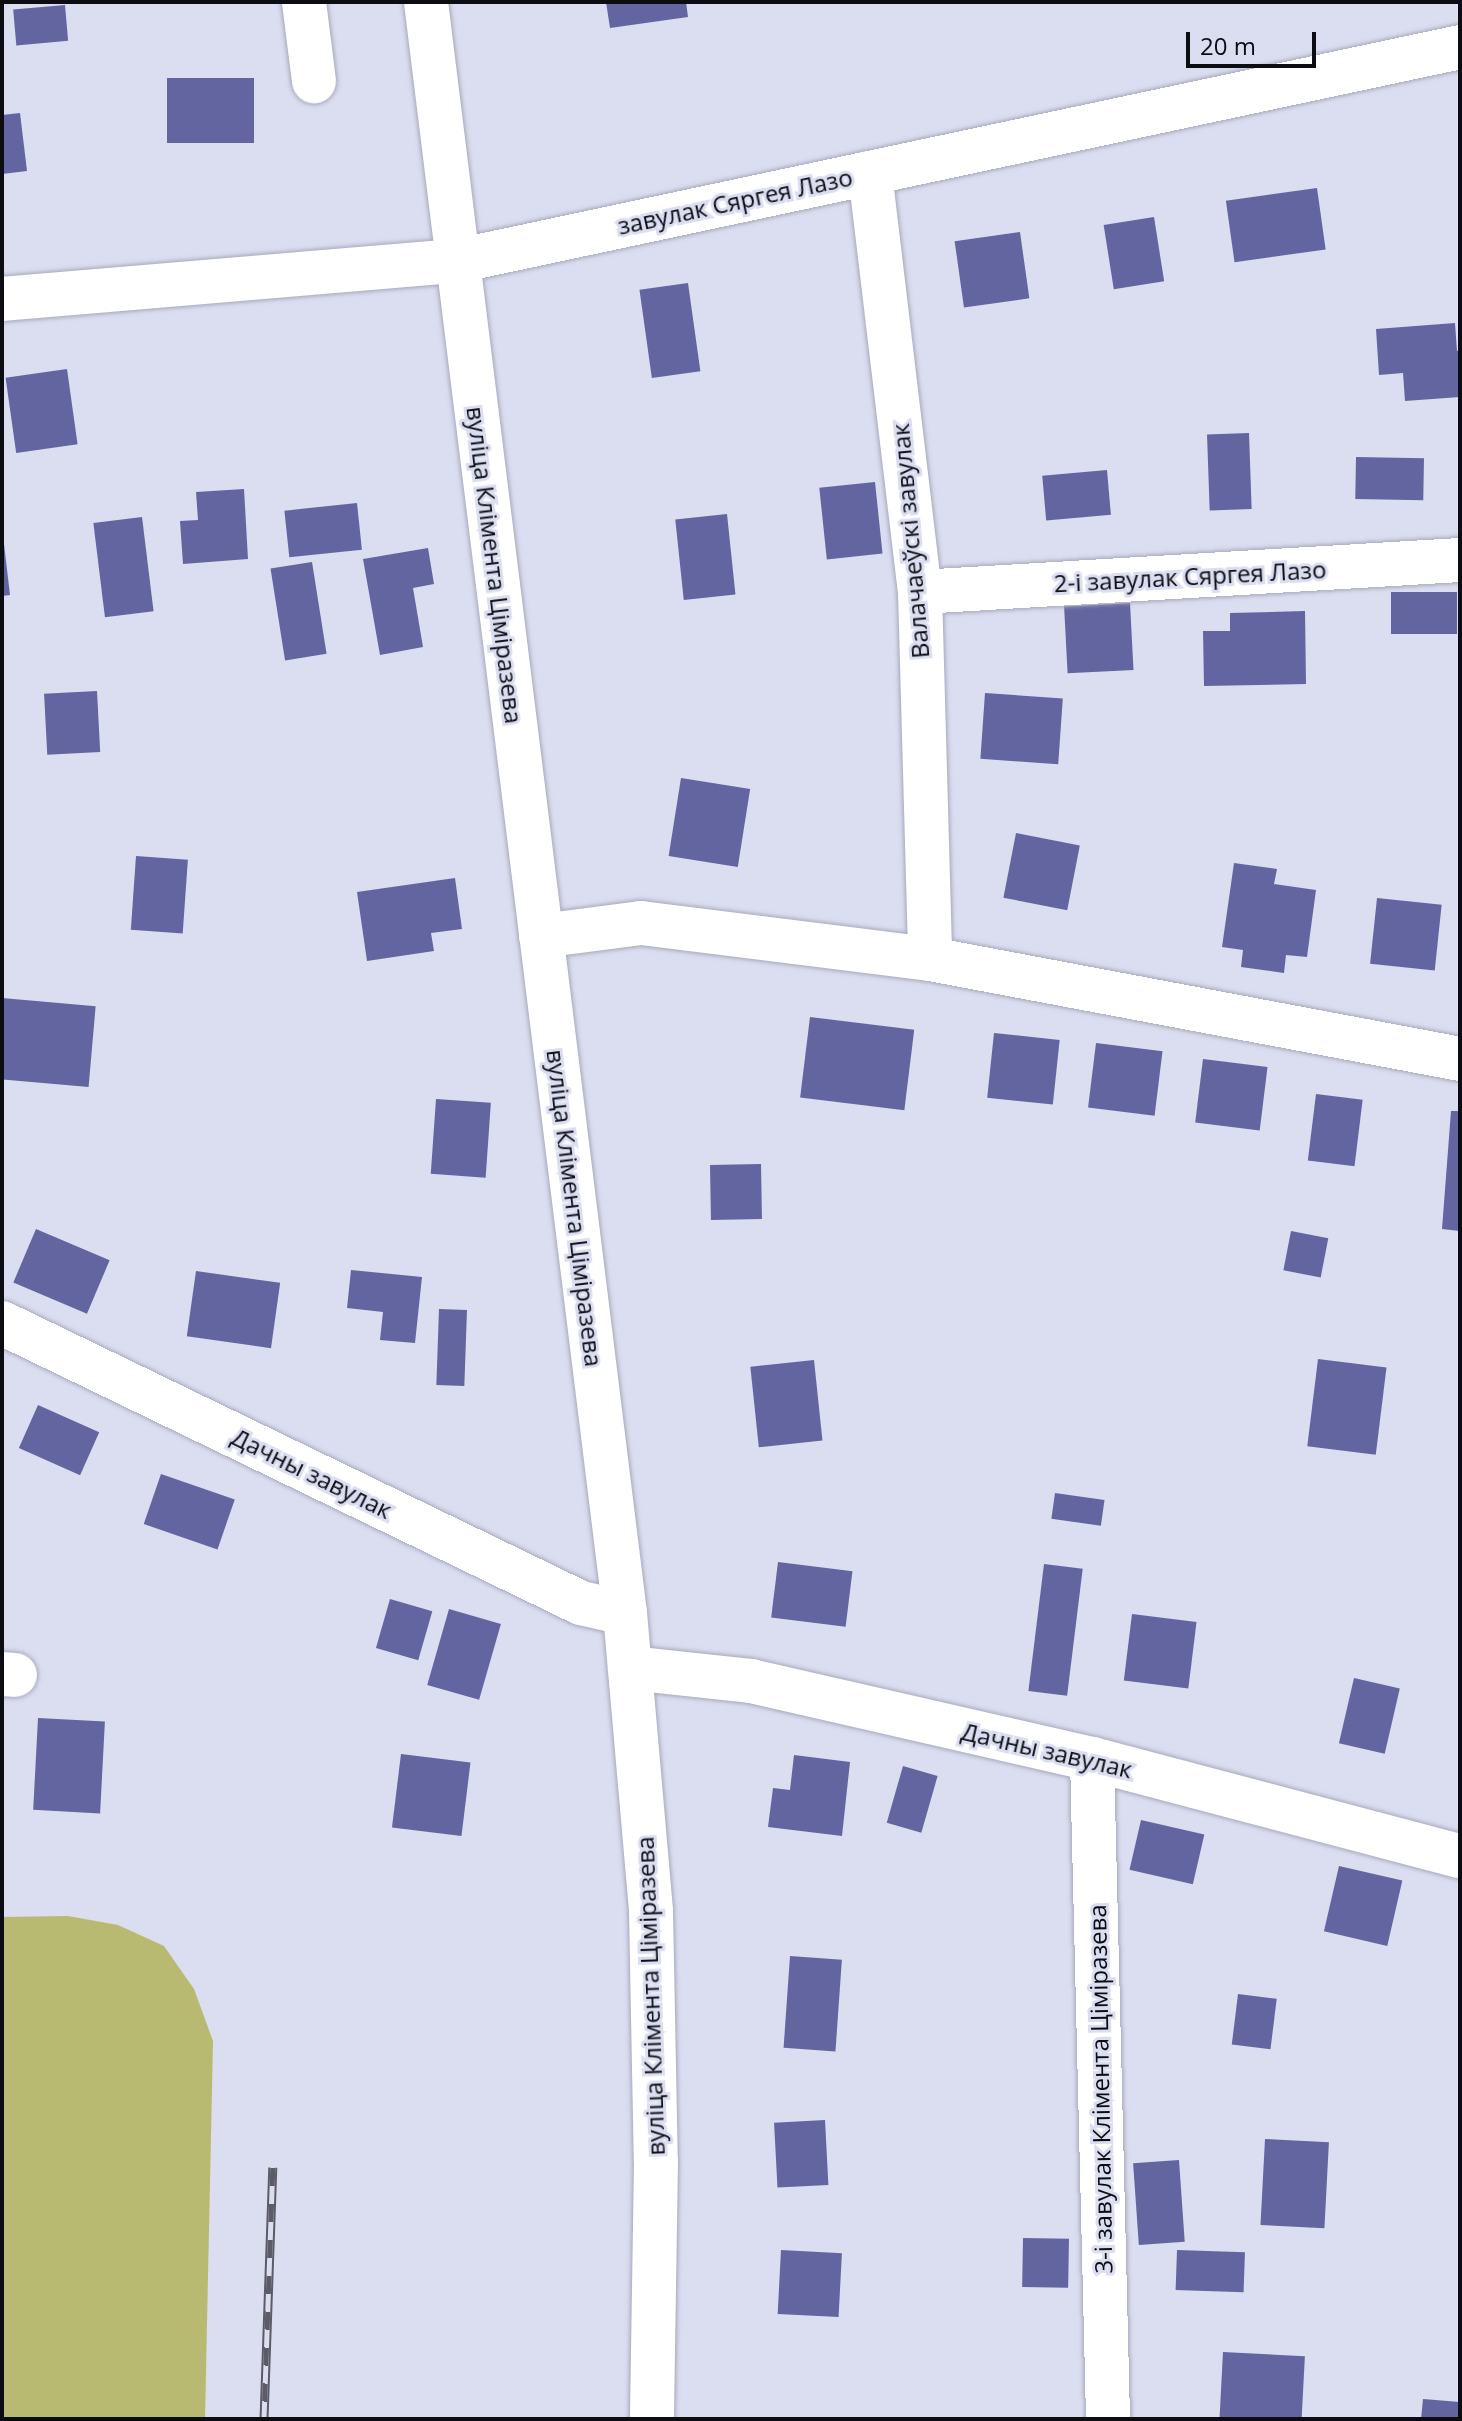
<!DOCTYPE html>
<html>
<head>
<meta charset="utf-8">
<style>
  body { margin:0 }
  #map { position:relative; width:1462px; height:2421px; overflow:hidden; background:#dbddf1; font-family:"Open Sans",sans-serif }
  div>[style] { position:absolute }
  .green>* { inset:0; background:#b9ba72 }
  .building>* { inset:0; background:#6365a1; transform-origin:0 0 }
  .roads { filter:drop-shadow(0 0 2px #a7a9bc) drop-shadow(0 0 2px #a7a9bc) }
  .minor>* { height:44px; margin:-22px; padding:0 22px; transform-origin:22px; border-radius:22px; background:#fff }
  .major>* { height:44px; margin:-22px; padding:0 22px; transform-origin:22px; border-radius:22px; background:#fff }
  .rail>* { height:9px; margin-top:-4.5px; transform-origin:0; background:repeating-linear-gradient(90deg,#dbddf1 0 18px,#5b5c67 0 36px); box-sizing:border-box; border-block:2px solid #5b5c67 }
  span { translate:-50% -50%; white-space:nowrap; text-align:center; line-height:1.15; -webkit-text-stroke:6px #dbddf1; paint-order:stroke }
  .street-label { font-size:24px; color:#0c0d13 }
  .frame { position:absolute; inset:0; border:4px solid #0c0d13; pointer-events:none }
  .scale { position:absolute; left:1186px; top:32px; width:130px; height:36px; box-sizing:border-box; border:4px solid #0c0d13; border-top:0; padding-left:10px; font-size:24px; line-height:28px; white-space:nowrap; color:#0c0d13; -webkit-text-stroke:6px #dbddf1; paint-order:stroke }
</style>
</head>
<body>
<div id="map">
  <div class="green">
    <i style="clip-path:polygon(68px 1916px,118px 1925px,164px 1946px,194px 1989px,213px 2041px,205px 2419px,2px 2419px,2px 1917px)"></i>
  </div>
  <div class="building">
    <i style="clip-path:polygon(606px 2px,686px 2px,688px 17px,610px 28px)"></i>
    <i style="left:65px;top:5px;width:36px;height:52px;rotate:85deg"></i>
    <i style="left:167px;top:78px;width:87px;height:65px"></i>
    <i style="clip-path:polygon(20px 113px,27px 171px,2px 174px,2px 115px)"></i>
    <i style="left:1317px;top:188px;width:62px;height:92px;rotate:82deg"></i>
    <i style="left:1154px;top:217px;width:65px;height:51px;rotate:81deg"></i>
    <i style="left:1020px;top:232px;width:67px;height:66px;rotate:82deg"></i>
    <i style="left:688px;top:283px;width:89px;height:49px;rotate:82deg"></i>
    <i style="clip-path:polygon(1455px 323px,1457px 351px,1460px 350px,1460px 397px,1405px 401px,1403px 373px,1379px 375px,1376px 329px)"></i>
    <i style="left:67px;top:369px;width:76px;height:62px;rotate:82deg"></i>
    <i style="left:1249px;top:433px;width:76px;height:42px;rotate:88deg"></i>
    <i style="left:1356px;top:457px;width:68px;height:42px;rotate:1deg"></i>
    <i style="left:1107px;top:470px;width:45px;height:65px;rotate:85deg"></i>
    <i style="left:875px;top:482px;width:72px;height:56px;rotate:84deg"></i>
    <i style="clip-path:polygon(244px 489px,248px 559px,183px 564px,180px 521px,198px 520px,196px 492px)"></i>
    <i style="left:357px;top:503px;width:47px;height:73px;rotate:84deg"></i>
    <i style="left:727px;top:514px;width:81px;height:52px;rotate:84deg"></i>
    <i style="left:142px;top:517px;width:95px;height:49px;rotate:83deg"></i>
    <i style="clip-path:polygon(2px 527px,10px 595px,2px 596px)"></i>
    <i style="clip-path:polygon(428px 548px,434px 584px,413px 588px,423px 647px,380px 655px,363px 559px)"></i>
    <i style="left:312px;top:562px;width:93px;height:42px;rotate:81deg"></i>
    <i style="left:1457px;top:592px;width:42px;height:66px;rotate:90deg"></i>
    <i style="left:1130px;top:603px;width:67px;height:66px;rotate:87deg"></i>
    <i style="clip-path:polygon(1305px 611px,1306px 684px,1204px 686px,1203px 631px,1230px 631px,1230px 613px)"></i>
    <i style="left:97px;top:691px;width:61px;height:53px;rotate:87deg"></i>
    <i style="left:985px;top:693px;width:78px;height:66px;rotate:4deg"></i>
    <i style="left:681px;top:778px;width:70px;height:79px;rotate:9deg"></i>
    <i style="left:1016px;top:833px;width:65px;height:66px;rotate:11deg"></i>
    <i style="left:136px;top:856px;width:52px;height:74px;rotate:4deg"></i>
    <i style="clip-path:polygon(1234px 863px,1277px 869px,1274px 884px,1316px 890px,1307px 957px,1286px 955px,1284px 973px,1241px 967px,1243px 950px,1222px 947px)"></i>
    <i style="clip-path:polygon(455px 878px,462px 929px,431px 933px,434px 951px,367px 961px,357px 892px)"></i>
    <i style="left:1377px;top:898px;width:65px;height:66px;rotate:6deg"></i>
    <i style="left:2px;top:998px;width:94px;height:81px;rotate:5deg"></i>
    <i style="left:810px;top:1017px;width:105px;height:81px;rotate:7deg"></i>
    <i style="left:994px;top:1033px;width:66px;height:65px;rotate:6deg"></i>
    <i style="left:1096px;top:1043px;width:67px;height:65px;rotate:7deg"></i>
    <i style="left:1203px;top:1059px;width:65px;height:64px;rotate:7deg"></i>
    <i style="left:1316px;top:1094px;width:47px;height:67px;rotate:7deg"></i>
    <i style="left:436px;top:1099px;width:55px;height:75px;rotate:4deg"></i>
    <i style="clip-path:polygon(1451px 1111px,1460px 1111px,1460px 1231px,1442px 1229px)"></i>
    <i style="left:761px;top:1164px;width:55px;height:51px;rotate:89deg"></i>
    <i style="left:36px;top:1229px;width:80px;height:58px;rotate:23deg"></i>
    <i style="left:1291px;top:1231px;width:38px;height:40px;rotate:11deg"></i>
    <i style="clip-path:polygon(351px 1270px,422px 1277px,415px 1343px,380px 1340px,383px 1312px,347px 1308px)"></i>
    <i style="left:196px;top:1271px;width:85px;height:66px;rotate:8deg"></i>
    <i style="left:439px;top:1309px;width:28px;height:76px;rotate:2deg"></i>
    <i style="left:1318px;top:1359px;width:69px;height:88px;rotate:7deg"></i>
    <i style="left:814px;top:1360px;width:81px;height:64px;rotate:84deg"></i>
    <i style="left:38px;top:1405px;width:67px;height:47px;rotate:24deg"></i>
    <i style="left:161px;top:1474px;width:78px;height:53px;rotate:19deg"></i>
    <i style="left:1055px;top:1493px;width:50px;height:26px;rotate:8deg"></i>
    <i style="left:778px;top:1562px;width:75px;height:56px;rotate:7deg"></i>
    <i style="left:1044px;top:1564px;width:39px;height:128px;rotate:7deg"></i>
    <i style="left:390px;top:1599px;width:44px;height:51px;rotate:16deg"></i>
    <i style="left:449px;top:1609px;width:54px;height:79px;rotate:16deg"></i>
    <i style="left:1132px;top:1614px;width:65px;height:67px;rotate:7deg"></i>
    <i style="left:1354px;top:1678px;width:47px;height:67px;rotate:13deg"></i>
    <i style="left:38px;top:1718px;width:67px;height:92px;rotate:3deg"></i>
    <i style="left:401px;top:1754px;width:70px;height:74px;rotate:7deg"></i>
    <i style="clip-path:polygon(794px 1755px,850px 1762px,842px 1836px,768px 1827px,773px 1788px,790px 1790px)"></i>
    <i style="left:903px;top:1766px;width:36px;height:59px;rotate:16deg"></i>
    <i style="left:1141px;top:1820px;width:65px;height:51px;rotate:13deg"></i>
    <i style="left:1339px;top:1866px;width:65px;height:67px;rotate:13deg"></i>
    <i style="left:790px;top:1956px;width:52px;height:92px;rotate:4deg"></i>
    <i style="left:1238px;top:1994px;width:39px;height:51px;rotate:7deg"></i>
    <i style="left:825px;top:2120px;width:65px;height:51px;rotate:87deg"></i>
    <i style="left:1265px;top:2139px;width:64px;height:86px;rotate:3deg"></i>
    <i style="left:1179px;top:2160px;width:82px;height:46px;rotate:86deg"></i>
    <i style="left:1023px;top:2238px;width:46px;height:49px;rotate:1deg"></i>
    <i style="left:781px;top:2250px;width:61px;height:64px;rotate:3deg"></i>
    <i style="left:1177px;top:2250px;width:68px;height:40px;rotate:2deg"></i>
    <i style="left:1223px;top:2352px;width:82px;height:67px;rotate:3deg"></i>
    <i style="clip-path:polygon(1423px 2399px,1460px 2402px,1460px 2419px,1421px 2419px)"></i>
  </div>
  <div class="roads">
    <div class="minor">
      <i style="left:304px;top:2px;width:80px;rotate:82.8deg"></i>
      <i style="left:870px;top:173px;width:422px;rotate:83.2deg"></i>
      <i style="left:920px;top:592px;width:367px;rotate:88.4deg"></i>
      <i style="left:2px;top:299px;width:457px;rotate:-4.8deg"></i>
      <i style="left:457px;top:261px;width:1026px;rotate:-12.04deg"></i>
      <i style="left:920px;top:592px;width:541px;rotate:-3.39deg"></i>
      <i style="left:541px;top:936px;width:101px;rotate:-7.4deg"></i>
      <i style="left:641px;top:923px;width:291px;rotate:7.1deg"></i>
      <i style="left:930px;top:959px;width:539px;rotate:10.68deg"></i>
      <i style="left:2px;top:1323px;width:643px;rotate:25.81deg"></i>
      <i style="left:581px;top:1603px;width:45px;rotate:12.8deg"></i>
      <i style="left:630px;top:1668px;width:122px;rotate:6.1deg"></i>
      <i style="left:751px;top:1681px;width:350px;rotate:12.9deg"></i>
      <i style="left:1092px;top:1759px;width:381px;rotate:14.8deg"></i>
      <i style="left:2px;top:1674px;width:13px;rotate:4deg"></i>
      <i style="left:1092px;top:1759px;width:660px;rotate:88.61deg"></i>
    </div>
    <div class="major">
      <i style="left:426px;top:2px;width:1623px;rotate:82.96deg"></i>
      <i style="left:625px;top:1613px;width:299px;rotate:85deg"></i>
      <i style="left:651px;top:1911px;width:250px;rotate:88.9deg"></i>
      <i style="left:656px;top:2161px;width:258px;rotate:90.9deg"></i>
    </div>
  </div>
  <div class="rail">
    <i style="left:264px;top:2419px;width:252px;rotate:-88deg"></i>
  </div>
  <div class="street-label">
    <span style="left:735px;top:201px;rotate:-12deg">завулак Сяргея Лазо</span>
    <span style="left:910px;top:541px;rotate:-95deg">Валачаеўскі завулак</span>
    <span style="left:495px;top:565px;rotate:83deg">вуліца Клімента Ціміразева</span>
    <span style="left:1190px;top:576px;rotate:-3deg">2-і завулак Сяргея Лазо</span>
    <span style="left:575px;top:1208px;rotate:83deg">вуліца Клімента Ціміразева</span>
    <span style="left:312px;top:1473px;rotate:26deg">Дачны завулак</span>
    <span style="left:1047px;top:1750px;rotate:13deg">Дачны завулак</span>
    <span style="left:650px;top:1996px;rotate:-92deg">вуліца Клімента Ціміразева</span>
    <span style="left:1100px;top:2089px;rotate:-91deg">3-і завулак Клімента Ціміразева</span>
  </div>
  <div class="frame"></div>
  <div class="scale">20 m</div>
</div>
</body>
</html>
